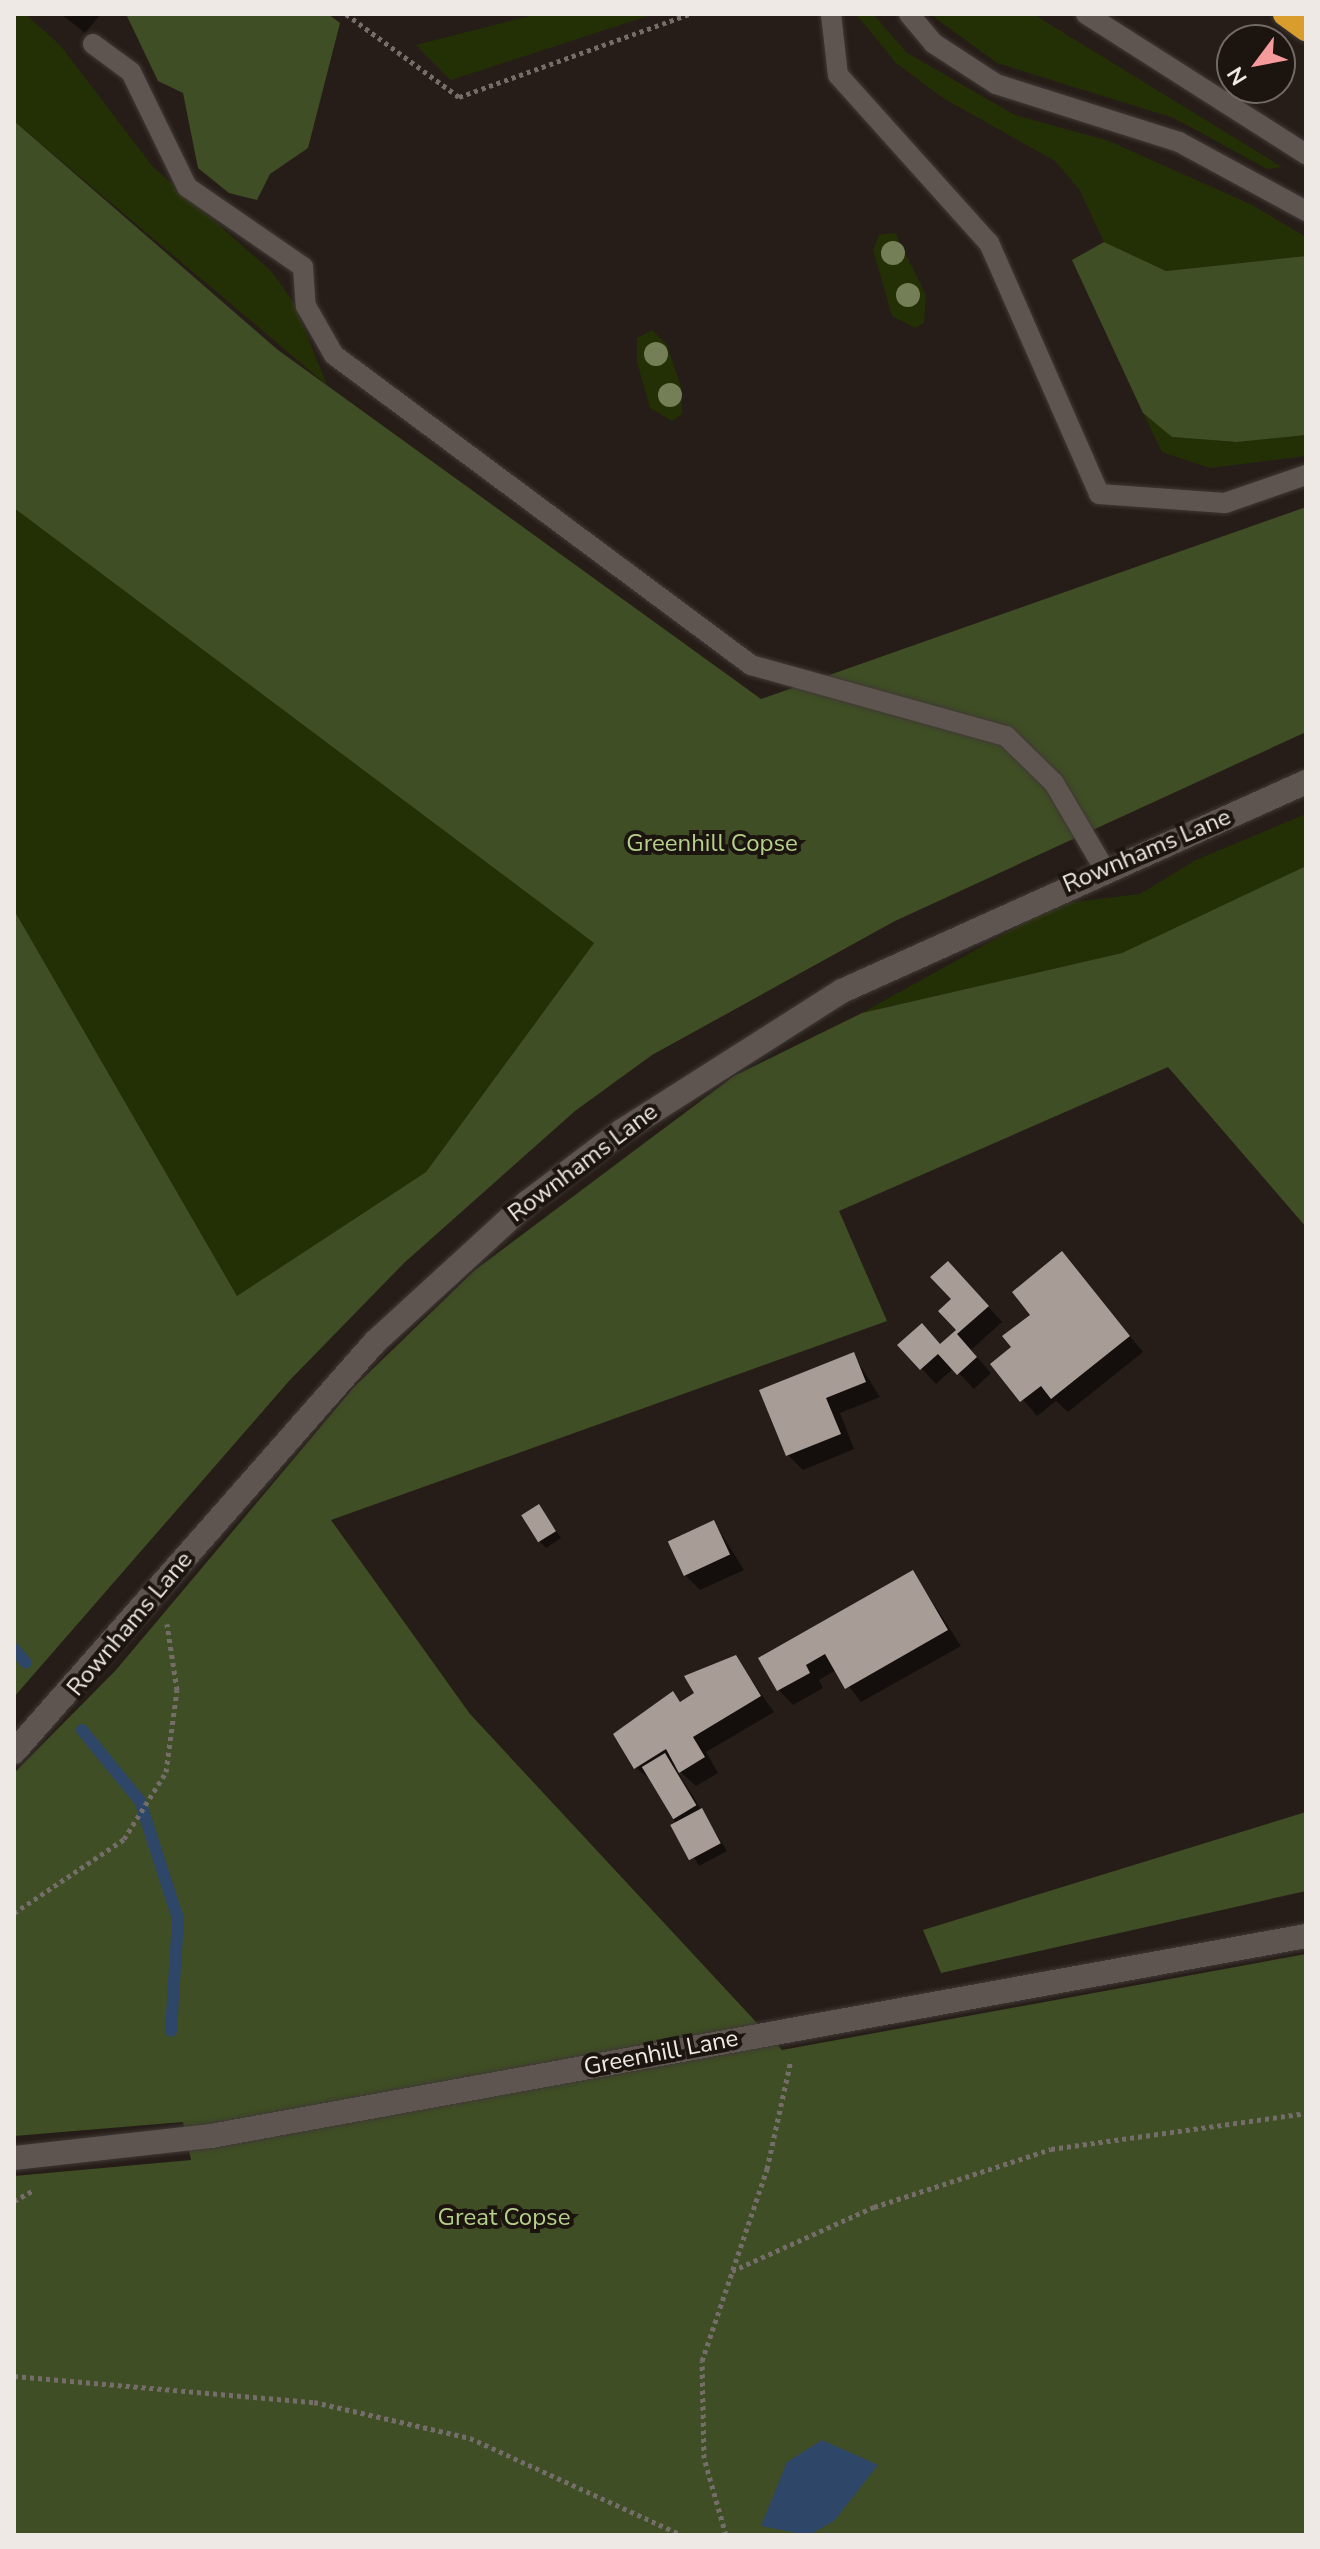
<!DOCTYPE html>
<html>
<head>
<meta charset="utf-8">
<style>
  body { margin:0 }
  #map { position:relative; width:1320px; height:2549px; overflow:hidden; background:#261d18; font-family:"Nunito Sans",sans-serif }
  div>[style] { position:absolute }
  .green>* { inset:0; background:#233005 }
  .forest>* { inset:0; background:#3f4e24 }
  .water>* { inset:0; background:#2e4769 }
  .shadow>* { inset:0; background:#0007 }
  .stream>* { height:12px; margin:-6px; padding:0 6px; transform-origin:6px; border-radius:6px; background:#2e4769 }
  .building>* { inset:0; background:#a89c96; transform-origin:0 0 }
  .path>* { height:5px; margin-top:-2.5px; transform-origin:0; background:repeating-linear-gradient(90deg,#756d69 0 4px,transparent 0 8px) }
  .roads { filter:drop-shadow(0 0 2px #403936) drop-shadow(0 0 2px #403936) }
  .lane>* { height:20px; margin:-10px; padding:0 10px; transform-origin:10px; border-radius:10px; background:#5f5550 }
  .street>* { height:24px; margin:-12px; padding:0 12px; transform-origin:12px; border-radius:12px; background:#5f5550 }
  .secondary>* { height:24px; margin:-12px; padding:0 12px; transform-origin:12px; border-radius:12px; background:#5f5550 }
  .highway>* { height:24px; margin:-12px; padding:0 12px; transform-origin:12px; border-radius:12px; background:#d89d2c }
  .trees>* { width:24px; height:24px; margin:-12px; border-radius:50%; background:#757f57 }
  span { translate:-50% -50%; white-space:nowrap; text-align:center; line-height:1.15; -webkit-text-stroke:8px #1c140f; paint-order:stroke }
  .park-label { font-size:24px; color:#b5d08a }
  .street-label { font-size:24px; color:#efe9e6 }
  .frame { position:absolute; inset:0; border:16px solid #efe9e6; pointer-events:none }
  .north { position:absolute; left:1216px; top:24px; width:80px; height:80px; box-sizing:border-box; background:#1c140f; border:2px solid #706965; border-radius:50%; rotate:238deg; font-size:22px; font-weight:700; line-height:32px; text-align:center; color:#efe9e6 }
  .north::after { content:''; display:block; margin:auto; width:28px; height:36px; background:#f59b9b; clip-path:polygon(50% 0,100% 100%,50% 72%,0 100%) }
</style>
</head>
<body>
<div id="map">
  <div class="green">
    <i style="clip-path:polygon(14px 14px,25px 14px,60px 45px,153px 167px,272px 272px,294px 303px,327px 385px,14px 121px)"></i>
    <i style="clip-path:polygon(538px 14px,654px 14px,451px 80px,416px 45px)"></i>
    <i style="clip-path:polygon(856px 14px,873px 14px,907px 53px,1015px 115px,1109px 141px,1252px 205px,1306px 237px,1306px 256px,1166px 271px,1104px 242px,1079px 189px,1055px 161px,943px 98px,896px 63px)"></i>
    <i style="clip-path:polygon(930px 14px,1033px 14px,1282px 167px,1267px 169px,1174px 118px,997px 63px)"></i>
    <i style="clip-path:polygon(895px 233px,926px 295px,924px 323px,915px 328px,892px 316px,873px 250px,879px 235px)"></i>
    <i style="clip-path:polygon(652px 330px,667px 345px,681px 387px,682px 414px,672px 421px,650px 408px,637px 362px,637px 338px)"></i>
    <i style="clip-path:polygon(1143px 413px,1172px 437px,1237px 442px,1306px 435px,1306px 456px,1210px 468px,1162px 452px)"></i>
    <i style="clip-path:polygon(14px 508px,594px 943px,426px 1172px,237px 1296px,14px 910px)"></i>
    <i style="clip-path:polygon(1306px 814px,1306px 866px,1122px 953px,862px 1013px,1033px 918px,1065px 903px,1140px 894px,1196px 860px)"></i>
  </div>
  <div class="forest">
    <i style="clip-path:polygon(126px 14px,328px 14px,340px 23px,308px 148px,270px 174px,257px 200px,229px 193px,198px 168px,183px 93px,158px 81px)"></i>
    <i style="clip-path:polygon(14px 121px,278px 350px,761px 699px,1306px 507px,1306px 732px,895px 921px,652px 1055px,575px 1111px,404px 1263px,289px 1381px,14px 1697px,14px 910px,237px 1296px,426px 1172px,594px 943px,14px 508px)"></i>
    <i style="clip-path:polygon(1104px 242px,1166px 271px,1306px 256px,1306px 435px,1237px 442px,1172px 437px,1143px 413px,1072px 260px)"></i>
    <i style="clip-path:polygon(1306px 866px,1306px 1227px,1168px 1067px,839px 1211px,887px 1321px,331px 1520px,470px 1714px,782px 2050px,1306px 1954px,1306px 2535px,14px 2535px,14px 2176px,191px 2160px,183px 2122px,14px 2136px,14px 1773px,116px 1670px,354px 1387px,475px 1270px,734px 1076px,862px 1013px,1122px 953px)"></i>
    <i style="clip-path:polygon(1306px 1812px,1306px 1891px,941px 1973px,923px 1930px)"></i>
  </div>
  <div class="water">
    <i style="clip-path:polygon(822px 2440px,878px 2465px,834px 2521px,809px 2535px,761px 2526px,787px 2462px)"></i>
  </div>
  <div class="shadow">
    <i style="clip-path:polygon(61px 14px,101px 14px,85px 33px)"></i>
    <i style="clip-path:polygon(1062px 1254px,1143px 1352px,1068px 1412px,1056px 1401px,1037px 1416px,993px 1364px,1014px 1347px)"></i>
    <i style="clip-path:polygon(963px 1278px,1002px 1322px,971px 1350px,991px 1373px,974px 1389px,954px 1368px,936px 1384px,900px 1345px,941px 1346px,958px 1330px,953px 1299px)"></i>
    <i style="clip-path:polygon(853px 1354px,880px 1397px,840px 1413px,854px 1449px,803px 1470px,788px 1455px)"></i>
    <i style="clip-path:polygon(539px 1506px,561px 1538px,546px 1548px,539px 1541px)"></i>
    <i style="clip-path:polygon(714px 1522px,744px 1570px,700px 1590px,685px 1575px)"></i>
    <i style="clip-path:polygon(913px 1572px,961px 1646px,861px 1702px,836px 1670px,819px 1680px,823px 1688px,793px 1705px,779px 1690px,761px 1659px)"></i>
    <i style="clip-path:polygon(735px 1657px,774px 1712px,706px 1752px,718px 1773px,696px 1786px,674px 1766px,727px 1851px,699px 1866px,652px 1781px,635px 1767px,672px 1693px,682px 1703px)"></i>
  </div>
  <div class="stream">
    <i style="left:14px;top:1649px;width:18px;rotate:49deg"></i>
    <i style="left:82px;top:1730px;width:92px;rotate:50.8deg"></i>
    <i style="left:140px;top:1801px;width:124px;rotate:72.1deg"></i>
    <i style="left:178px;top:1919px;width:112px;rotate:93.6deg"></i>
  </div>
  <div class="building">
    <i style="clip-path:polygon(1062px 1251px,1130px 1336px,1051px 1399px,1041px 1386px,1020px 1402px,990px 1364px,1011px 1347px,1002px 1336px,1030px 1315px,1012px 1292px)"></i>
    <i style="clip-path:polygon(948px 1261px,989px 1306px,957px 1334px,977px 1357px,957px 1375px,938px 1354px,920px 1370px,897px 1345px,922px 1323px,940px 1344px,956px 1330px,938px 1311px,951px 1299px,930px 1277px)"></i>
    <i style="clip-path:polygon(854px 1352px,866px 1382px,826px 1398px,841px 1434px,786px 1456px,759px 1390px)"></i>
    <i style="left:539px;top:1504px;width:32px;height:21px;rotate:58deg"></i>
    <i style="left:714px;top:1520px;width:38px;height:51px;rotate:65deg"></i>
    <i style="clip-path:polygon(913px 1570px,948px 1630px,845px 1689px,825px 1654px,806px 1665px,810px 1673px,777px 1691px,758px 1658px)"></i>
    <i style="clip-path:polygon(736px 1655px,761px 1696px,693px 1737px,705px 1757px,679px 1773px,666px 1749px,634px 1769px,613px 1734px,673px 1691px,680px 1702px,694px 1693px,684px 1676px)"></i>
    <i style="left:665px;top:1753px;width:61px;height:27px;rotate:59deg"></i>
    <i style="left:702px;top:1808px;width:40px;height:36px;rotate:62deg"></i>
  </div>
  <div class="path">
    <i style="left:346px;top:14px;width:140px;rotate:36.3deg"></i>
    <i style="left:459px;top:97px;width:245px;rotate:-19.8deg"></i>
    <i style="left:14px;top:1913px;width:133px;rotate:-33.9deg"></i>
    <i style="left:124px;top:1839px;width:79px;rotate:-57.9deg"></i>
    <i style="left:166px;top:1772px;width:83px;rotate:-82.4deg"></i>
    <i style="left:177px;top:1690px;width:67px;rotate:-98.6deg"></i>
    <i style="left:14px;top:2201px;width:23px;rotate:-29deg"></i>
    <i style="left:732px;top:2271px;width:156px;rotate:-24.3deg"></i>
    <i style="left:874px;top:2207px;width:186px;rotate:-18.1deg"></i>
    <i style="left:1051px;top:2149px;width:258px;rotate:-8deg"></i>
    <i style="left:14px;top:2376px;width:301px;rotate:5deg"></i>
    <i style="left:314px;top:2402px;width:160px;rotate:13deg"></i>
    <i style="left:470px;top:2438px;width:233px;rotate:24.6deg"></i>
    <i style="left:726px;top:2535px;width:80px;rotate:-105.9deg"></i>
    <i style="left:704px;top:2458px;width:97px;rotate:-91.2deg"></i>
    <i style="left:702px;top:2361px;width:203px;rotate:-71.3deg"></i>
    <i style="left:767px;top:2169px;width:112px;rotate:-77.6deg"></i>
  </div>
  <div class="roads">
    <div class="lane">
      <i style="left:831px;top:14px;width:61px;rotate:83.5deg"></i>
      <i style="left:838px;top:75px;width:226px;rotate:48.1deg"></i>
      <i style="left:989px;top:243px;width:274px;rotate:66.3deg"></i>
      <i style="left:1099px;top:494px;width:126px;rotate:4.1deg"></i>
      <i style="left:1225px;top:503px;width:86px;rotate:-19.1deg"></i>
      <i style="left:909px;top:14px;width:38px;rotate:50deg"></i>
      <i style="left:933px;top:43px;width:75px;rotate:33.1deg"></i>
      <i style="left:996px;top:84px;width:192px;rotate:17.6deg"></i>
      <i style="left:1179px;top:142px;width:145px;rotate:28.5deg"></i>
      <i style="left:1086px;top:14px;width:261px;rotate:32.5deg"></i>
      <i style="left:93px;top:44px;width:47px;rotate:36.4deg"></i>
      <i style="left:131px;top:72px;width:128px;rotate:64deg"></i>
      <i style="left:187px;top:187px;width:141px;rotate:34.6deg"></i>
      <i style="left:303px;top:267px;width:39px;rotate:86deg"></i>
      <i style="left:306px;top:306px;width:56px;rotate:60.3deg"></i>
      <i style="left:334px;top:355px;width:520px;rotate:36.63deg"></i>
      <i style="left:751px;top:665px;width:265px;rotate:15.6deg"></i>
      <i style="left:1006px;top:736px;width:67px;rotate:44.4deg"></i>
      <i style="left:1054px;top:783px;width:101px;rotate:59.6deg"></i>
    </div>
    <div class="street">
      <i style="left:14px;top:2158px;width:198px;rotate:-6.4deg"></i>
      <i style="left:211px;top:2136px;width:1113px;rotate:-10.35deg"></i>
    </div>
    <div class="secondary">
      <i style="left:14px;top:1752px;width:546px;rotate:-48.64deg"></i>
      <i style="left:375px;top:1342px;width:207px;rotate:-42.5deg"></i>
      <i style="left:528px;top:1202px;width:118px;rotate:-37.1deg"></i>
      <i style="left:622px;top:1131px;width:261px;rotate:-32.5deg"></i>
      <i style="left:842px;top:991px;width:509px;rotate:-24.25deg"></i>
    </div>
    <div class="highway">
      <i style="left:1285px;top:14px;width:26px;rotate:36deg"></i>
    </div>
  </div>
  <div class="trees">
    <i style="left:893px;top:253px"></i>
    <i style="left:908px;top:295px"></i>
    <i style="left:656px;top:354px"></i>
    <i style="left:670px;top:395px"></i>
  </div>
  <div class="park-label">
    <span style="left:712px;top:844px">Greenhill Copse</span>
    <span style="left:504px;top:2218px">Great Copse</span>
  </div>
  <div class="street-label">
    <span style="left:1147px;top:851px;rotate:-23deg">Rownhams Lane</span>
    <span style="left:583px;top:1163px;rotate:-37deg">Rownhams Lane</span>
    <span style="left:130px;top:1624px;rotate:-50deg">Rownhams Lane</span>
    <span style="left:661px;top:2053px;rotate:-11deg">Greenhill Lane</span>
  </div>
  <div class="frame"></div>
  <div class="north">N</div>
</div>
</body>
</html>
